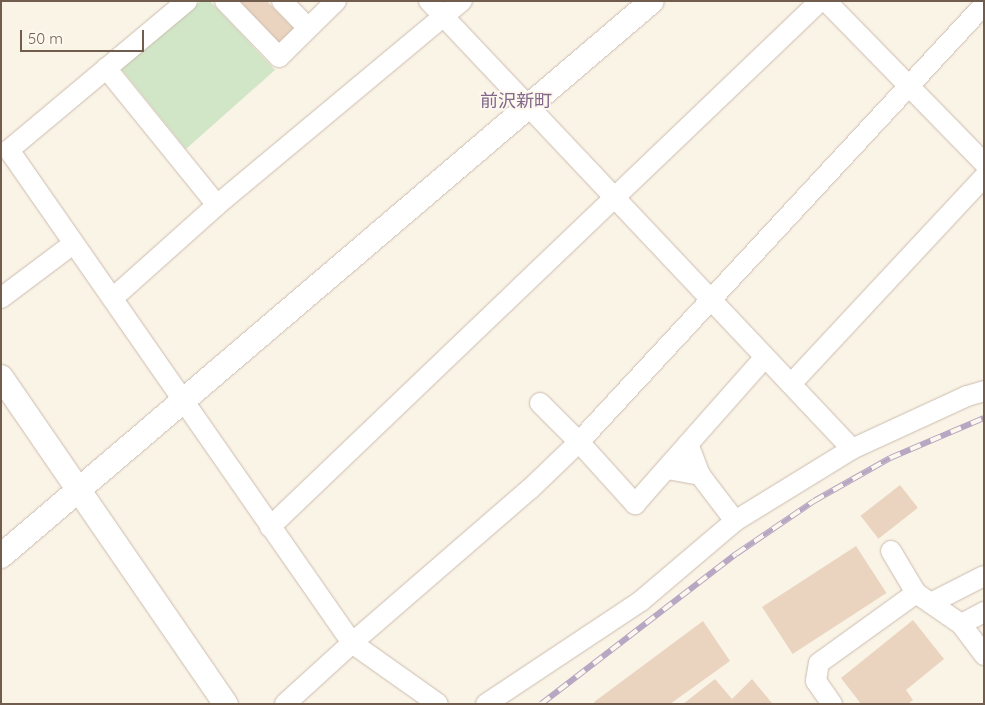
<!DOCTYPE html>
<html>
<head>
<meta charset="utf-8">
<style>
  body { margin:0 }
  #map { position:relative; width:985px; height:705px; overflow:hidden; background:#faf4e7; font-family:Quicksand,"Noto Sans JP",sans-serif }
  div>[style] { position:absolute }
  .green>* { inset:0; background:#d1e6c7 }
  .building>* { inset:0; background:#ead4c0; transform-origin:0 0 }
  .roads { filter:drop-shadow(0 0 1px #cbbcae) drop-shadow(0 0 1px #cbbcae) }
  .minor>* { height:20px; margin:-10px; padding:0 10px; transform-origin:10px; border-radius:10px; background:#fff }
  .tertiary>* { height:24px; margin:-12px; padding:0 12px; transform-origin:12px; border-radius:12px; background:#fff }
  .rail>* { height:5.5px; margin-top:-2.75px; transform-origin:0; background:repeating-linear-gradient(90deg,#fdf8ed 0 11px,#b8a7c2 0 22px); box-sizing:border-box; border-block:1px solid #b8a7c2 }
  span { translate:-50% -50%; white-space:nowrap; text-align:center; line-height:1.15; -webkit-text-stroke:4px #fdf8ed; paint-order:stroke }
  .neighbourhood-label { font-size:18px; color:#83668c }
  .frame { position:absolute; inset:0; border:2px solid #715d4e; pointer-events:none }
  .scale { position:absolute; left:20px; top:30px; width:124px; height:22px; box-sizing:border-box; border:2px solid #715d4e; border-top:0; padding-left:6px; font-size:15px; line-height:18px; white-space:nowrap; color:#715d4e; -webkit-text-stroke:4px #fdf8ed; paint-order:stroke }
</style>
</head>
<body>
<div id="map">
  <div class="green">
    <i style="clip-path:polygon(201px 1px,210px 1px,275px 70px,186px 149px,119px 66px)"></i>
  </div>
  <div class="building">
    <i style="clip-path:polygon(236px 1px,267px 1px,295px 30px,279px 46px)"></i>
    <i style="left:900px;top:485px;width:29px;height:50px;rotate:52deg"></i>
    <i style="left:856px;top:546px;width:56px;height:112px;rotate:57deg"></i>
    <i style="clip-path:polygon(913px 620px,944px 659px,906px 690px,913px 700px,908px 704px,861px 704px,841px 678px)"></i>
    <i style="clip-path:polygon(703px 621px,730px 661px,670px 704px,595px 704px,594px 702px)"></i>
    <i style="clip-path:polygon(715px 679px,732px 699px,752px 679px,772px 703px,683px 704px)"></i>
  </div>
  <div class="roads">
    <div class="minor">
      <i style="left:187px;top:1px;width:232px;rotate:140.1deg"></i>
      <i style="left:9px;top:150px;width:601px;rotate:55.17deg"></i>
      <i style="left:352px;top:643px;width:105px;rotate:35.3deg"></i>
      <i style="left:225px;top:1px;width:78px;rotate:46deg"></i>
      <i style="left:279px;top:57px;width:80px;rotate:-44.5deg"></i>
      <i style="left:282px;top:1px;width:37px;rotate:46deg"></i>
      <i style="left:429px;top:1px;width:616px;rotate:46.64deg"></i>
      <i style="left:826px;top:1px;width:226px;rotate:45.7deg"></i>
      <i style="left:106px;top:68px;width:176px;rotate:51deg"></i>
      <i style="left:1px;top:298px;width:90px;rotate:-36.9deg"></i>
      <i style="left:113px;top:298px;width:140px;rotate:-41.8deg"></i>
      <i style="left:217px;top:205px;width:319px;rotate:-39.8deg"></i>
      <i style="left:791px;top:384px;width:283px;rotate:-47deg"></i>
      <i style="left:540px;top:403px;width:55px;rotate:45deg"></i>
      <i style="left:579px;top:442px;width:84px;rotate:47.9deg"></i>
      <i style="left:635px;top:504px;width:196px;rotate:-48.5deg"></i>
      <i style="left:667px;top:469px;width:34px;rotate:10deg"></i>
      <i style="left:700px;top:475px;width:33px;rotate:-111deg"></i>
      <i style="left:700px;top:475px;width:58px;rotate:52.7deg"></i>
      <i style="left:270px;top:527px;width:761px;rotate:-43.72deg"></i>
      <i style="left:891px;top:551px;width:49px;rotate:59.2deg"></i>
      <i style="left:916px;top:593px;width:55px;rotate:34.6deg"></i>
      <i style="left:931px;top:603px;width:59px;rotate:-27deg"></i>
      <i style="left:984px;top:612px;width:26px;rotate:152deg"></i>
      <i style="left:961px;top:624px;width:39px;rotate:53deg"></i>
      <i style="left:285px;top:704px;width:91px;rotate:-42.3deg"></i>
      <i style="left:352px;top:643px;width:235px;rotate:-40.9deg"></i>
      <i style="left:530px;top:489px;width:68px;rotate:-43.8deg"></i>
      <i style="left:579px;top:442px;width:596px;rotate:-47.18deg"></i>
      <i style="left:486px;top:704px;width:186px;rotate:-33.6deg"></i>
      <i style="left:641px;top:601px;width:123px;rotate:-40.4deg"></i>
      <i style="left:735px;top:521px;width:137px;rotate:-31.6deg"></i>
      <i style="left:852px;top:449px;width:127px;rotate:-24.7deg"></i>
      <i style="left:967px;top:396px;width:18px;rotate:-16deg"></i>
      <i style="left:832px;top:704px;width:28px;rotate:-125deg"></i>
      <i style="left:816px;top:681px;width:18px;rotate:-81deg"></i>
      <i style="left:819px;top:663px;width:120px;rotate:-35.8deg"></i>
    </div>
    <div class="tertiary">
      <i style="left:1px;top:377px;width:397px;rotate:55.5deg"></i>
      <i style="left:1px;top:556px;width:855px;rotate:-40.45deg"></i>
    </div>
  </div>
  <div class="rail">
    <i style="left:541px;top:704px;width:246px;rotate:-37.6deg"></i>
    <i style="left:736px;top:554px;width:94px;rotate:-34.2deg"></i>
    <i style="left:814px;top:501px;width:87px;rotate:-29.5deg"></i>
    <i style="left:890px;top:458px;width:102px;rotate:-23.1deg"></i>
  </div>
  <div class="neighbourhood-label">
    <span style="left:516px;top:101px">前沢新町</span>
  </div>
  <div class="frame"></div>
  <div class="scale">50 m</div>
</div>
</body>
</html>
